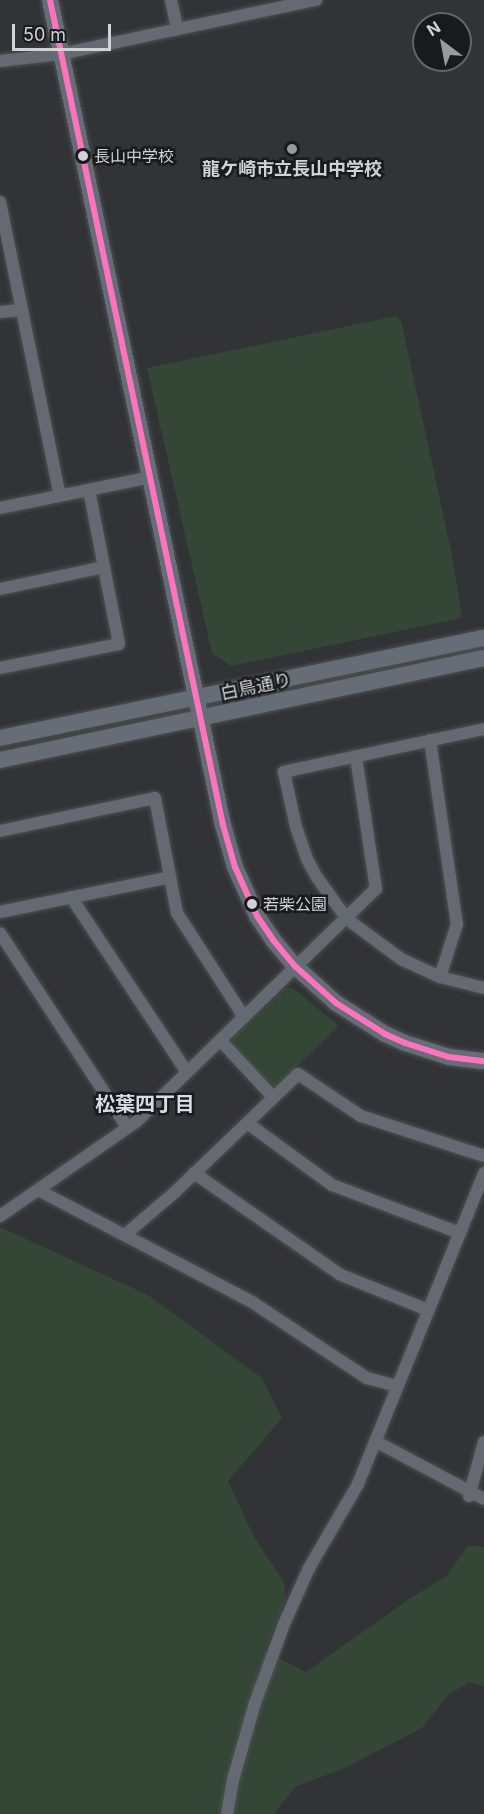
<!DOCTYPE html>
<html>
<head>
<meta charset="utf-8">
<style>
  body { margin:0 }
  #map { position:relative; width:484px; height:1814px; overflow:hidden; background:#313336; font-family:Inter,"Noto Sans JP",sans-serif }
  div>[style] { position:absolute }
  .green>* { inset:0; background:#344635 }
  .roads { filter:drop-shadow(0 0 2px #4e5052) drop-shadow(0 0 2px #4e5052) }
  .street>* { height:12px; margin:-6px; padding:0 6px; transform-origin:6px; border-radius:6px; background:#656a72 }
  .secondary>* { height:16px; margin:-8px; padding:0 8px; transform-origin:8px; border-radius:8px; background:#676d76 }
  .bus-1>* { height:6px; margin:-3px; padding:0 3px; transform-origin:3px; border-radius:3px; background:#fc73be }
  .dots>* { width:16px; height:16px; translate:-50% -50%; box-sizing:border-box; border:3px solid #181a1d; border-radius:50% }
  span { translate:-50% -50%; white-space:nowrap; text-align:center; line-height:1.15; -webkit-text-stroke:5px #181a1d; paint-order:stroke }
  .bus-label { font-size:16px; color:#d0d2d5 }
  .left { translate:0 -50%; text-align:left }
  .poi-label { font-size:18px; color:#d0d2d5; font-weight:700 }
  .street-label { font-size:18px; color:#d0d2d5 }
  .neighbourhood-label { font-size:20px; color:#d8dce4; font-weight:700 }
  .north { position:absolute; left:412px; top:12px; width:60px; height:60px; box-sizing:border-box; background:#181a1d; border:2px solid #626467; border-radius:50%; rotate:328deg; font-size:16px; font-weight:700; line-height:24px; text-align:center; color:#d0d2d5 }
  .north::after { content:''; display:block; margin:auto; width:21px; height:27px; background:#989a9d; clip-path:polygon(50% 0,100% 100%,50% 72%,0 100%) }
  .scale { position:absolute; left:12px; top:24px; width:99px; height:27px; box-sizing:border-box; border:3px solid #d0d2d5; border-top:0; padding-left:8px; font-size:18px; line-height:21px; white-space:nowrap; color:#d0d2d5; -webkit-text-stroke:4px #181a1d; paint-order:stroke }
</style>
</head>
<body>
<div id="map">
  <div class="green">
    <i style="clip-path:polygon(396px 316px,401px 320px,452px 555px,462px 618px,231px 666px,212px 653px,147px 368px)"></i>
    <i style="clip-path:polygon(285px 988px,293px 988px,337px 1024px,337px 1028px,277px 1086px,269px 1085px,232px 1046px,233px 1037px)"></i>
    <i style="clip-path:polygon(0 1227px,148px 1295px,262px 1378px,282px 1418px,228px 1481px,254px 1537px,284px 1582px,286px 1598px,265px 1651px,306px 1672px,409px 1599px,447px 1576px,468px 1545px,484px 1547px,484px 1687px,470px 1682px,449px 1694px,422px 1728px,345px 1768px,295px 1787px,274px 1814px,0 1814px)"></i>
  </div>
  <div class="roads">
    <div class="street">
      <i style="left:171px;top:0;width:30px;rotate:78deg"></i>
      <i style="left:0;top:61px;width:61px;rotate:-6.5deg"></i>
      <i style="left:61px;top:54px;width:261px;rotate:-12deg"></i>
      <i style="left:0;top:202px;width:300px;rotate:78.5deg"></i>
      <i style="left:0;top:312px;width:22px;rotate:-5deg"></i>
      <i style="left:0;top:508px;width:154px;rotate:-11.6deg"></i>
      <i style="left:0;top:589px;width:106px;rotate:-11.9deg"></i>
      <i style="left:0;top:668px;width:121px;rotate:-11.4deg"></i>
      <i style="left:119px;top:644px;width:157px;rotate:-101deg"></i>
      <i style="left:484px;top:729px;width:205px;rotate:167.9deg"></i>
      <i style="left:284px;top:772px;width:56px;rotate:77.7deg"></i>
      <i style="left:296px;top:827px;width:34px;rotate:71deg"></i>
      <i style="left:307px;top:859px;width:19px;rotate:62deg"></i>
      <i style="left:316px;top:876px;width:53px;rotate:54.2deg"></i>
      <i style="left:347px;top:919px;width:67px;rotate:36.5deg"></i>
      <i style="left:401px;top:959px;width:43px;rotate:24.8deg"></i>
      <i style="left:440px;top:977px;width:45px;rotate:14deg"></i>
      <i style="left:430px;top:740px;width:186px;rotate:81.7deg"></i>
      <i style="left:457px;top:924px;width:56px;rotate:107.8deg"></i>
      <i style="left:0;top:831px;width:158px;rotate:-12deg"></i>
      <i style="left:155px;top:798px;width:117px;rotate:79.2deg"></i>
      <i style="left:177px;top:913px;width:124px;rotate:57.2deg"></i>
      <i style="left:71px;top:897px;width:210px;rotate:56.5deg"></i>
      <i style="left:0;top:912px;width:174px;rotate:-11.6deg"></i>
      <i style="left:0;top:933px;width:232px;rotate:56.8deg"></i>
      <i style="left:220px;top:1040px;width:78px;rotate:47.1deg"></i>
      <i style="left:247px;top:1123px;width:105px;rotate:36.1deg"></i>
      <i style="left:332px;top:1185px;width:137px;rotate:20.6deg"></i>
      <i style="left:194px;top:1173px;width:179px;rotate:34.8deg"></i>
      <i style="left:341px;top:1275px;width:94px;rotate:21.9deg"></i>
      <i style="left:38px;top:1190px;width:242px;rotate:27.6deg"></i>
      <i style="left:252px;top:1302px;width:138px;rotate:33.5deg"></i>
      <i style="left:367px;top:1378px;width:31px;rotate:15deg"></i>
      <i style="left:0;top:1216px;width:165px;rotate:-34.7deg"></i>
      <i style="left:136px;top:1122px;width:334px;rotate:-44.2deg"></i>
      <i style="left:376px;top:889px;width:134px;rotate:-98.6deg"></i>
      <i style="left:126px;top:1234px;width:65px;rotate:-40.6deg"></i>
      <i style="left:175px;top:1192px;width:170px;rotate:-43.8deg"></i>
      <i style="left:298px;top:1074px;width:76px;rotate:33.7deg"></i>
      <i style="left:361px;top:1116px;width:129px;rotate:18deg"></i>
      <i style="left:375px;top:1441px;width:123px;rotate:28deg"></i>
      <i style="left:469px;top:1496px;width:56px;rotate:-74.5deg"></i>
      <i style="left:227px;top:1814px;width:35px;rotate:-80deg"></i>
      <i style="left:233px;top:1780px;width:80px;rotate:-74.1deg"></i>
      <i style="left:255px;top:1703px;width:84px;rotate:-69.8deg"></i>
      <i style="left:284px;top:1624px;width:61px;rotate:-65.9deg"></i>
      <i style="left:309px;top:1568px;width:97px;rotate:-59.7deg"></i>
      <i style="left:358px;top:1484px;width:336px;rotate:-67.9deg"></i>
    </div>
    <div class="secondary">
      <i style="left:50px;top:0;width:843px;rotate:78.16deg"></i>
      <i style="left:223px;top:825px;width:44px;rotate:74.1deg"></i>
      <i style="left:235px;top:867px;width:54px;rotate:65.8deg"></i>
      <i style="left:257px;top:916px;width:29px;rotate:56deg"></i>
      <i style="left:273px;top:940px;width:35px;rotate:50deg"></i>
      <i style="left:296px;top:967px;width:54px;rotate:42deg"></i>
      <i style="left:336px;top:1003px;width:58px;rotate:32.3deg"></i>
      <i style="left:385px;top:1034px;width:22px;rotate:24deg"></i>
      <i style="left:405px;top:1043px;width:46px;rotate:17.7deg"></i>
      <i style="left:449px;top:1057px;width:35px;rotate:7deg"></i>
      <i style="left:0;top:738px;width:494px;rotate:-11.7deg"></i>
      <i style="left:0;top:760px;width:495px;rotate:-11.9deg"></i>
    </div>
  </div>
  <div class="bus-1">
    <i style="left:50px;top:0;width:843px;rotate:78.16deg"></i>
    <i style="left:223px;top:825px;width:44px;rotate:74.1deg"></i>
    <i style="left:235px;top:867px;width:54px;rotate:65.8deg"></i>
    <i style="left:257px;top:916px;width:29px;rotate:56deg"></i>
    <i style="left:273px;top:940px;width:35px;rotate:50deg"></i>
    <i style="left:296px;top:967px;width:54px;rotate:42deg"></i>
    <i style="left:336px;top:1003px;width:58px;rotate:32.3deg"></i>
    <i style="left:385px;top:1034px;width:22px;rotate:24deg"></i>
    <i style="left:405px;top:1043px;width:46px;rotate:17.7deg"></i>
    <i style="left:449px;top:1057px;width:35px;rotate:7deg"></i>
  </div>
  <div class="dots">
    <i style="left:292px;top:149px;background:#989a9d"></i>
    <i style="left:83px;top:156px;background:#d0d2d5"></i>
    <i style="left:252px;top:904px;background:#d0d2d5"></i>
  </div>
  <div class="bus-label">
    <span class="left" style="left:94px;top:156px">長山中学校</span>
    <span class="left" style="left:263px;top:904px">若柴公園</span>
  </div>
  <div class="poi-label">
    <span style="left:292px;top:169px">龍ケ崎市立長山中学校</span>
  </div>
  <div class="street-label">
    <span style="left:256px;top:687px;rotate:-12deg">白鳥通り</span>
  </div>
  <div class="neighbourhood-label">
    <span style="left:145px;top:1104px">松葉四丁目</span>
  </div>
  <div class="north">N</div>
  <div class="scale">50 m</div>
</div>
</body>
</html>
